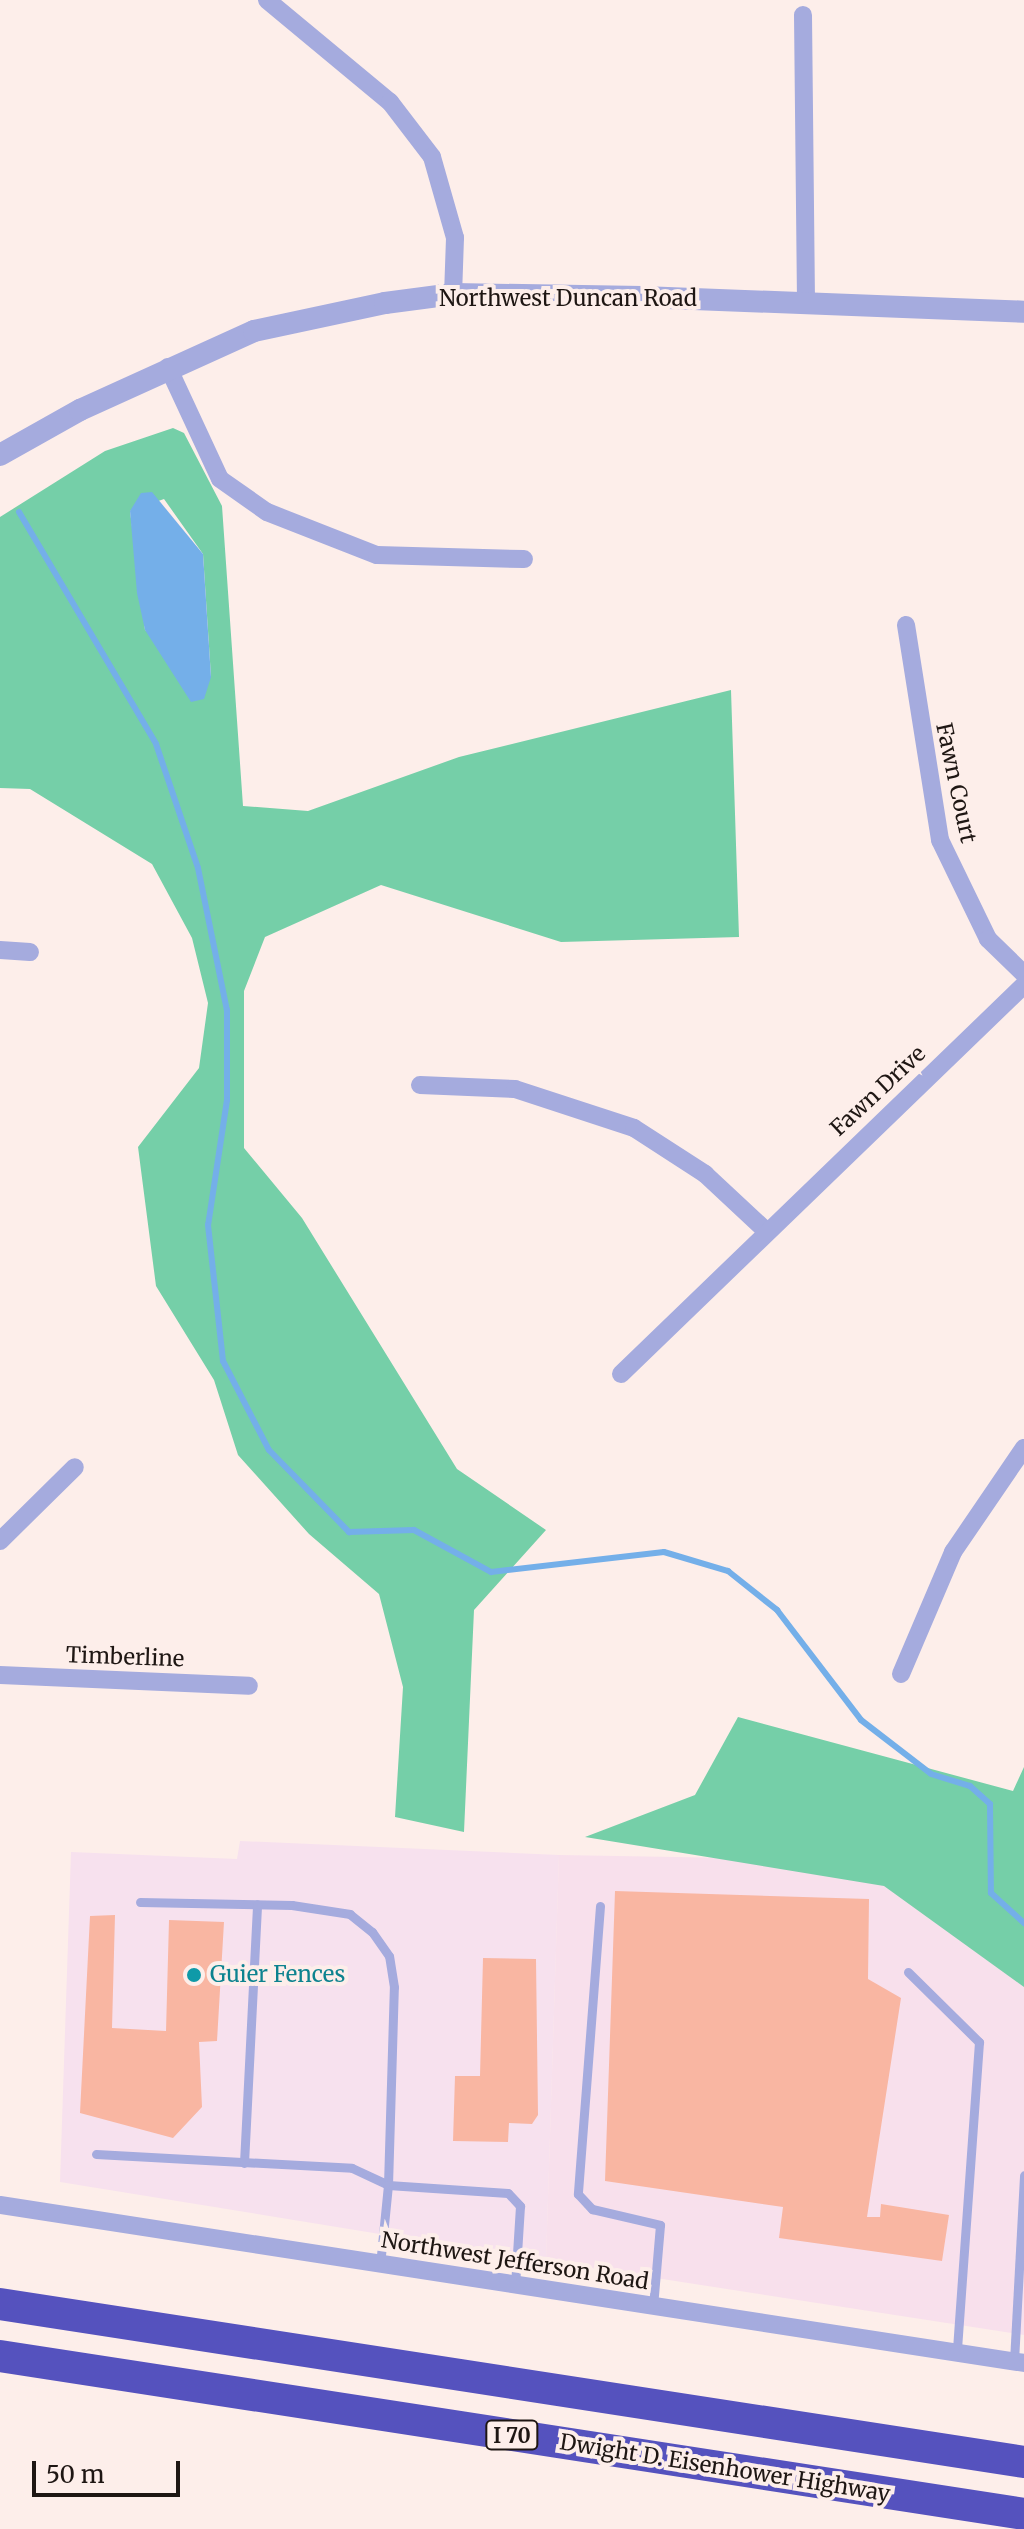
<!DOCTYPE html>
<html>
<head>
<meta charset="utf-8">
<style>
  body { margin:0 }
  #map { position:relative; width:1024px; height:2529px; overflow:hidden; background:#fdeeea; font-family:Merriweather,serif }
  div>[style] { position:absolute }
  .commercial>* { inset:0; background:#f7e1ee }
  .industrial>* { inset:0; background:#f8e0ec }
  .forest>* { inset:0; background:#75cfa8 }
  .water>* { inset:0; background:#74afe9 }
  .stream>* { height:6px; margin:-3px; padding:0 3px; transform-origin:3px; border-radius:3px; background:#74afe9 }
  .building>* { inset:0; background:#f9b6a2 }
  .service>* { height:9px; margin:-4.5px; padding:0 4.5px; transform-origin:4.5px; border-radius:4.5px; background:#a5abde }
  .minor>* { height:18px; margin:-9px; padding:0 9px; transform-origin:9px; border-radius:9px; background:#a5abde }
  .tertiary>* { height:22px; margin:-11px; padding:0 11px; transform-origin:11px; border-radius:11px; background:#a5abde }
  .motorway>* { height:32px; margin:-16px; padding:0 16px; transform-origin:16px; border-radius:16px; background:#5552be }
  .dots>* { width:22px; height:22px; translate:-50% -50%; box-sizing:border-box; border:4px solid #fdeeea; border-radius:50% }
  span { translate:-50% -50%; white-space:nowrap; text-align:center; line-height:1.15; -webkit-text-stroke:8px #fdeeea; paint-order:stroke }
  .shield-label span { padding:2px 6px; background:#fdeeea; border:2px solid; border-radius:6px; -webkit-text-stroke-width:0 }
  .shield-label { font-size:20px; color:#1e1613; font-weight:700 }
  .street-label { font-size:22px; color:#1e1613 }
  .culture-label { font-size:22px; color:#0d838f }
  .left { translate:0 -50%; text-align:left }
  .scale { position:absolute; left:32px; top:2461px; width:148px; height:36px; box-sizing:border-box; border:4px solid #1e1613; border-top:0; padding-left:10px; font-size:24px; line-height:28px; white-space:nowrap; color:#1e1613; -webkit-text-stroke:6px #fdeeea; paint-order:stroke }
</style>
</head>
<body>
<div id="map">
  <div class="commercial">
    <i style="clip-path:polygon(240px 1841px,559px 1855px,546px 2261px,60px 2182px,71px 1852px,237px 1859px)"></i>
  </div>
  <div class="industrial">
    <i style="clip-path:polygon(559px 1855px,1024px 1863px,1024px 2335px,546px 2261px)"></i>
  </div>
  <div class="forest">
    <i style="clip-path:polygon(evenodd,173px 428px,184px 433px,222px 506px,243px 806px,308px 811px,459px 757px,731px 690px,739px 937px,561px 942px,381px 885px,265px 937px,244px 991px,244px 1148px,302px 1218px,457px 1469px,546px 1530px,474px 1610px,464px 1832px,395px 1817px,403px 1687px,379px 1594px,309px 1534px,238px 1455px,214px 1380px,156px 1286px,138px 1147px,199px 1068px,208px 1003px,192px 938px,152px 864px,30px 789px,0 788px,0 517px,105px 451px,173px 428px,164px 499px,203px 554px,211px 677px,145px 630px,130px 511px,164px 499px)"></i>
    <i style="clip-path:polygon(738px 1717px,1013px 1791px,1024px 1767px,1024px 1987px,884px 1886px,585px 1837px,695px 1795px)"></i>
  </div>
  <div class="water">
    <i style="clip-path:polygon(152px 492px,203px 554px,211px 677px,204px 699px,191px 702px,145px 630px,137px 593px,130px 511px,141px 493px)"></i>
  </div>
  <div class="stream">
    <i style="left:19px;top:512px;width:269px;rotate:59.4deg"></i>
    <i style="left:156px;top:744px;width:131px;rotate:71.3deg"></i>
    <i style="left:198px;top:868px;width:145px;rotate:78.5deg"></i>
    <i style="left:227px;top:1010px;width:90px;rotate:90deg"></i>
    <i style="left:227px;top:1100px;width:126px;rotate:98.6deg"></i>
    <i style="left:208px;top:1225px;width:137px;rotate:83.7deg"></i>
    <i style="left:223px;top:1361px;width:100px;rotate:62.7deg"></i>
    <i style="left:269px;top:1450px;width:115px;rotate:45.7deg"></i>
    <i style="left:349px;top:1532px;width:65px;rotate:-1.8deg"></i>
    <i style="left:414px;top:1530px;width:88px;rotate:28.6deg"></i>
    <i style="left:491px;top:1572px;width:174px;rotate:-6.6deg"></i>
    <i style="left:664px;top:1552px;width:67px;rotate:16.5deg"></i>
    <i style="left:728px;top:1571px;width:63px;rotate:38.5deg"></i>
    <i style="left:777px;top:1610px;width:138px;rotate:52.6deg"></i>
    <i style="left:861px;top:1720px;width:88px;rotate:37.6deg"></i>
    <i style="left:931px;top:1774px;width:41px;rotate:17.1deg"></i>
    <i style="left:970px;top:1786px;width:27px;rotate:42deg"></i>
    <i style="left:990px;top:1804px;width:89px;rotate:89.4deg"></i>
    <i style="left:991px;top:1893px;width:45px;rotate:42.3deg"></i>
  </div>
  <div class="building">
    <i style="clip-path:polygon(615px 1891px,869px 1899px,868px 1979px,901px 1998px,867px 2217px,880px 2217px,881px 2204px,949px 2215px,942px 2261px,779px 2238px,783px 2207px,605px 2181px)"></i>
    <i style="clip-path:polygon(115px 1915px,112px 2028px,166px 2031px,169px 1920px,224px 1922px,217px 2041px,199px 2042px,202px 2107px,173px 2138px,80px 2113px,90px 1916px)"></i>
    <i style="clip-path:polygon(483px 1958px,536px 1959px,538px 2115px,532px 2124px,509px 2123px,508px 2142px,453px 2141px,455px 2076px,480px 2076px)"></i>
  </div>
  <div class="service">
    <i style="left:600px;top:1906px;width:289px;rotate:94.4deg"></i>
    <i style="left:578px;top:2194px;width:21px;rotate:47deg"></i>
    <i style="left:592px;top:2209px;width:70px;rotate:13.2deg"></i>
    <i style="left:660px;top:2225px;width:81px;rotate:94.9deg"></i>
    <i style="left:908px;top:1972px;width:100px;rotate:44.6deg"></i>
    <i style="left:979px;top:2042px;width:311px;rotate:94.1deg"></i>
    <i style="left:96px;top:2154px;width:256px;rotate:3.1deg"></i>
    <i style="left:352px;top:2168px;width:40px;rotate:25deg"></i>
    <i style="left:388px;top:2185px;width:198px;rotate:-88.3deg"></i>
    <i style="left:394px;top:1987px;width:31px;rotate:-99deg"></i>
    <i style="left:389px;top:1956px;width:29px;rotate:-125deg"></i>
    <i style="left:372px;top:1932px;width:28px;rotate:-141deg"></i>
    <i style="left:350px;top:1914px;width:59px;rotate:-171.2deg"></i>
    <i style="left:292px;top:1905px;width:152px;rotate:-178.9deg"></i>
    <i style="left:244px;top:2163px;width:259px;rotate:-87.1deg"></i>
    <i style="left:380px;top:2265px;width:80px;rotate:-84.3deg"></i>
    <i style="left:388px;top:2185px;width:120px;rotate:3.8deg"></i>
    <i style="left:508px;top:2193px;width:18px;rotate:47deg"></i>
    <i style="left:520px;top:2206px;width:79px;rotate:93.6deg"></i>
    <i style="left:1014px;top:2361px;width:186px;rotate:-86.9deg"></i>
  </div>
  <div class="minor">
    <i style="left:267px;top:0;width:160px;rotate:39.7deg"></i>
    <i style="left:390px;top:102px;width:69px;rotate:52.6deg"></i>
    <i style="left:432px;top:157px;width:84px;rotate:74.1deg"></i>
    <i style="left:455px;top:238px;width:56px;rotate:92deg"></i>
    <i style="left:803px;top:15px;width:289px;rotate:89.4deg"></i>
    <i style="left:168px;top:367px;width:123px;rotate:65.1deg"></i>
    <i style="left:220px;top:479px;width:57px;rotate:35.1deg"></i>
    <i style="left:267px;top:512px;width:118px;rotate:21.4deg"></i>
    <i style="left:377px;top:555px;width:147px;rotate:1.6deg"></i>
    <i style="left:906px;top:625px;width:218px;rotate:81deg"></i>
    <i style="left:940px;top:840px;width:110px;rotate:64.1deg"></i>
    <i style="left:988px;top:939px;width:50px;rotate:44.2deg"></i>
    <i style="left:0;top:950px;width:30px;rotate:4deg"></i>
    <i style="left:420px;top:1085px;width:95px;rotate:2.4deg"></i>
    <i style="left:515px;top:1089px;width:125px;rotate:18.1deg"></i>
    <i style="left:634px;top:1128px;width:85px;rotate:32.9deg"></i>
    <i style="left:705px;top:1174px;width:82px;rotate:43deg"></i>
    <i style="left:621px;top:1374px;width:560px;rotate:-43.99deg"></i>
    <i style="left:0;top:1541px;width:105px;rotate:-44.6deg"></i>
    <i style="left:901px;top:1674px;width:133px;rotate:-66.9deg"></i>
    <i style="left:953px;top:1552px;width:126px;rotate:-55.7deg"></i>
    <i style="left:0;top:1675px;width:249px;rotate:2.5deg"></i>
    <i style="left:0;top:2205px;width:1036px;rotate:8.77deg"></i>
  </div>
  <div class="tertiary">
    <i style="left:0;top:455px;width:92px;rotate:-29.4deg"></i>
    <i style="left:80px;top:410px;width:191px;rotate:-24.4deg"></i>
    <i style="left:254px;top:331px;width:134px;rotate:-12.1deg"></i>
    <i style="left:385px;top:303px;width:69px;rotate:-7.5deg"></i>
    <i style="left:453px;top:294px;width:189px;rotate:0.9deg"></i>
    <i style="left:642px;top:297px;width:382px;rotate:2.2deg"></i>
  </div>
  <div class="motorway">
    <i style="left:0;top:2304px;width:1036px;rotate:8.77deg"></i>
    <i style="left:0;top:2356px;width:1036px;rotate:8.77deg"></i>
  </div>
  <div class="dots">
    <i style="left:194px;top:1975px;background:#0f9aa8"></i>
  </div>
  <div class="shield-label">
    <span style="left:512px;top:2435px">I 70</span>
  </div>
  <div class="street-label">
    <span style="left:568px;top:299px">Northwest Duncan Road</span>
    <span style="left:956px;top:783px;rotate:78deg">Fawn Court</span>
    <span style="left:878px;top:1091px;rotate:-43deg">Fawn Drive</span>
    <span style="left:125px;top:1657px;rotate:2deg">Timberline</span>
    <span style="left:515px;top:2261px;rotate:9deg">Northwest Jefferson Road</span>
    <span style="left:725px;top:2468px;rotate:9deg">Dwight D. Eisenhower Highway</span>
  </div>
  <div class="culture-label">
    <span class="left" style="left:210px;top:1975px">Guier Fences</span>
  </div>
  <div class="scale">50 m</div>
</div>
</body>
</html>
